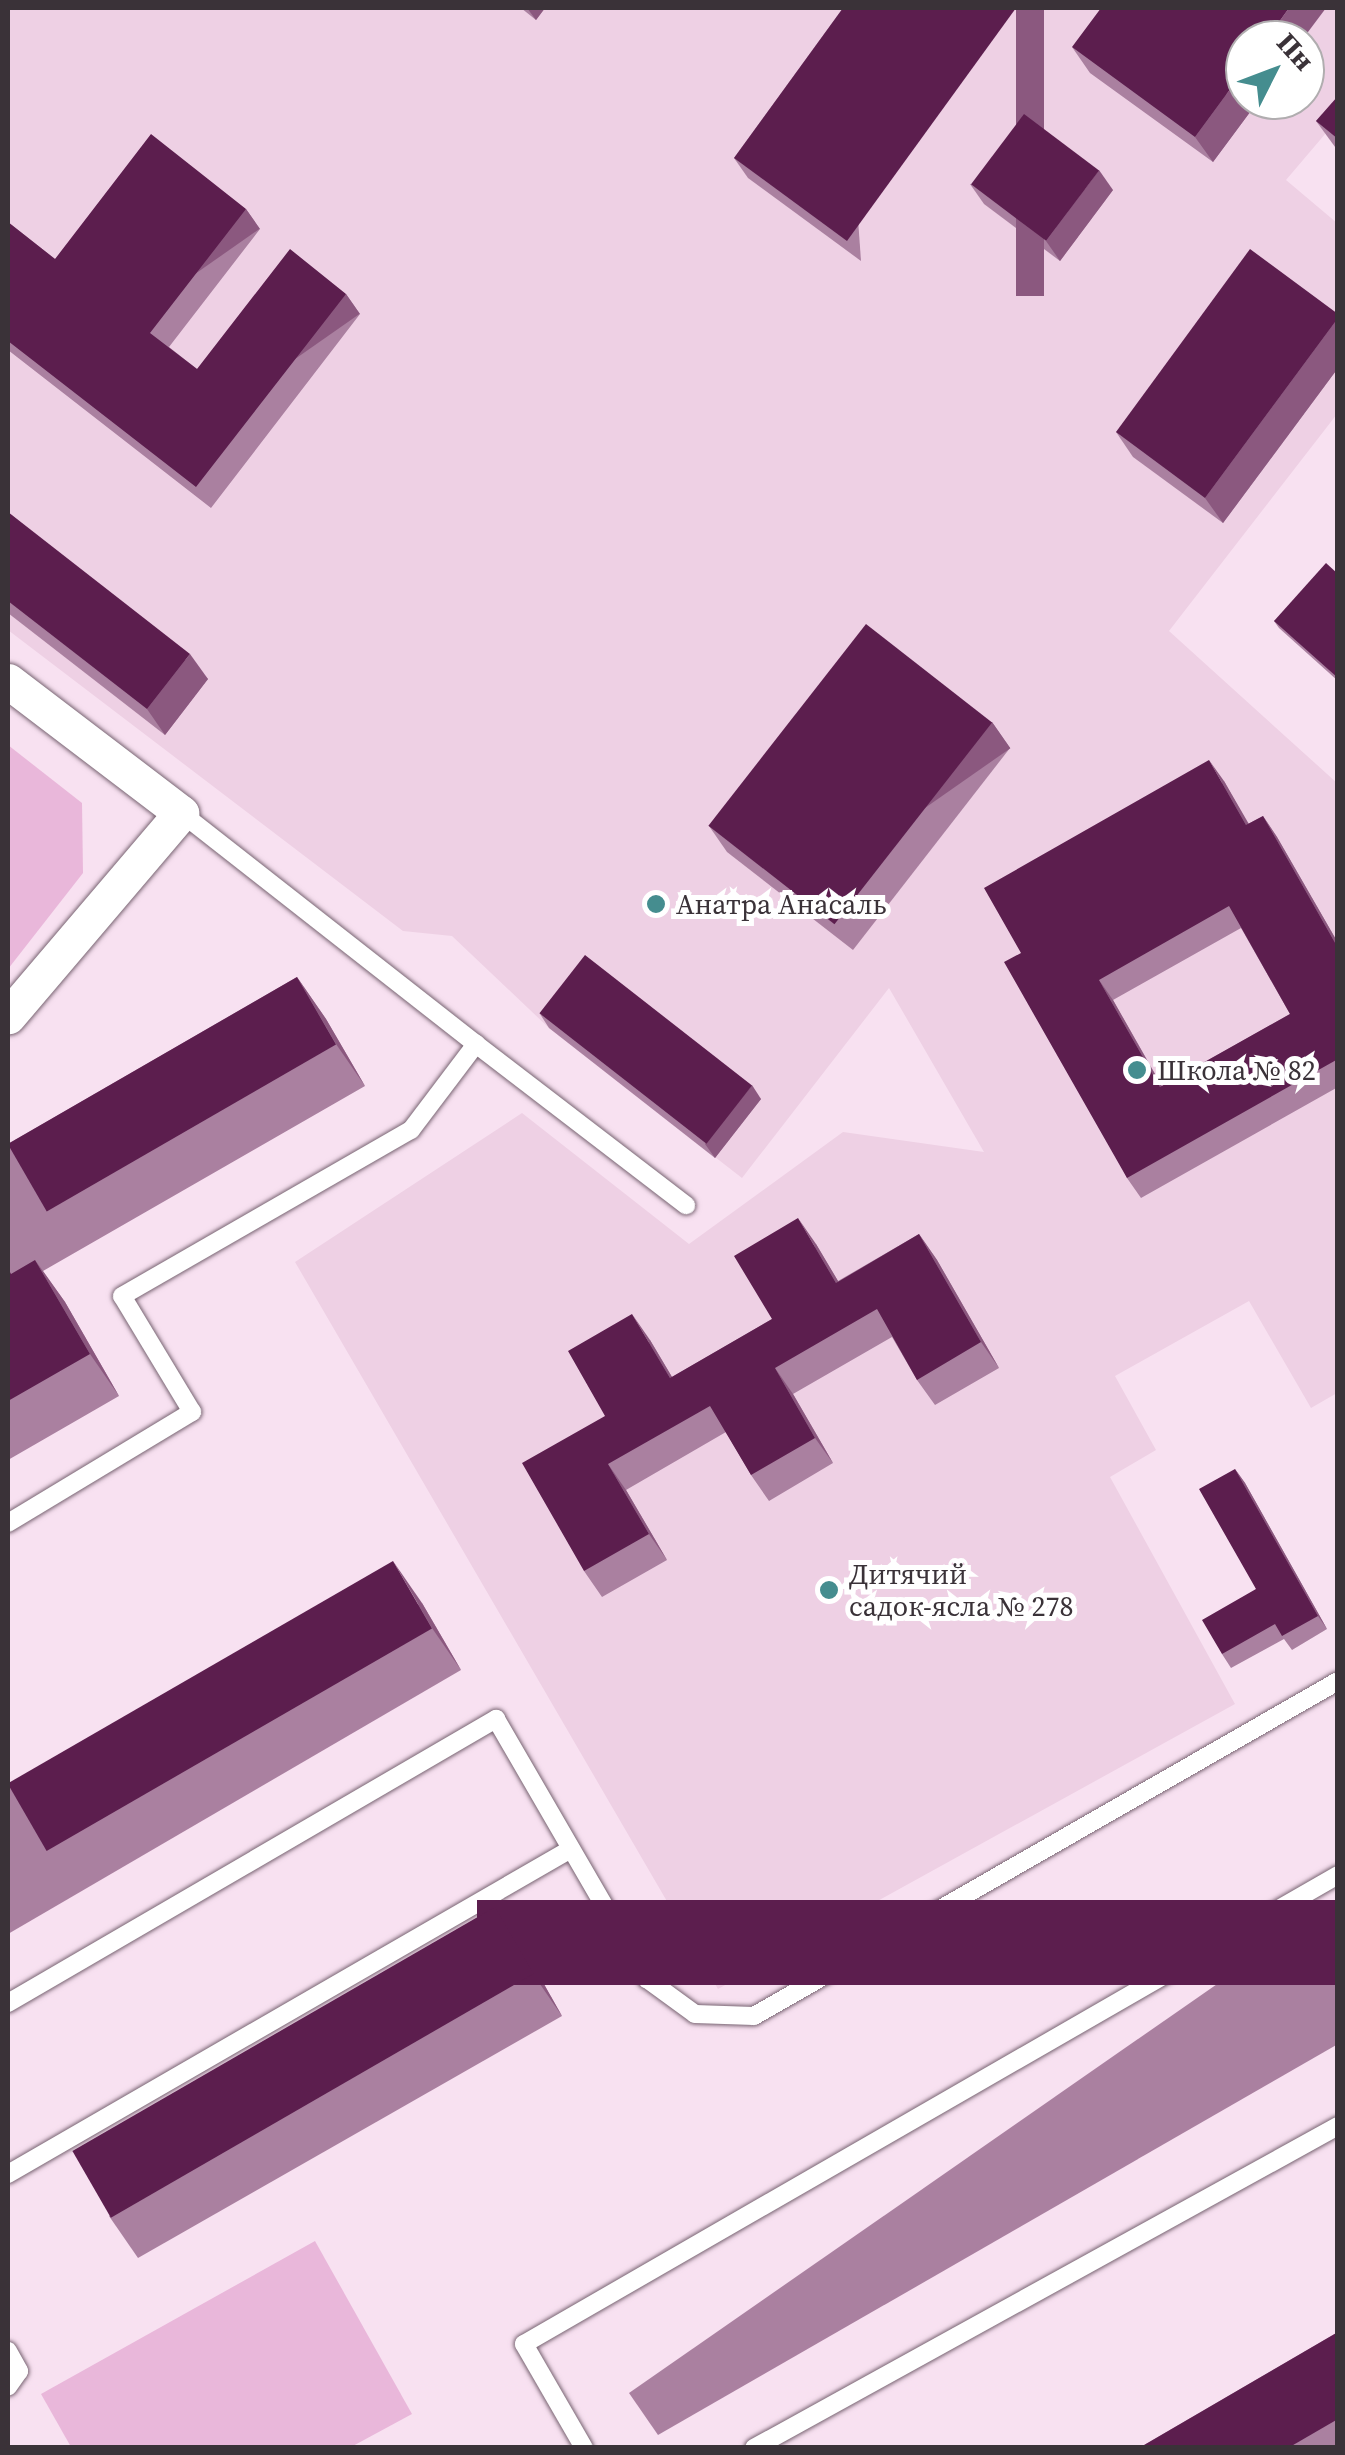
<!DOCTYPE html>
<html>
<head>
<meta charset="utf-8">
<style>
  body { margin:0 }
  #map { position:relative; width:1345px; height:2455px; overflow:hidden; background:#f8e1f1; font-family:"Source Serif 4",serif }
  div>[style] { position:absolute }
  .built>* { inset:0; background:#eed0e4 }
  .green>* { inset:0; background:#e9b7da }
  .roads { filter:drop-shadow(0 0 2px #786472) drop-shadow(0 0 2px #786472) }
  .lane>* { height:18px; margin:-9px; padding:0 9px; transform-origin:9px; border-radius:9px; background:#fff }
  .street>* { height:35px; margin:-17.5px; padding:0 17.5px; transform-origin:17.5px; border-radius:17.5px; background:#fff }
  .wall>* { inset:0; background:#aa80a0 }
  .shaded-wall>* { inset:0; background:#8b587f; transform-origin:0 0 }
  .building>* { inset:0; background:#5c1e4e; transform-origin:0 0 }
  .dots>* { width:28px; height:28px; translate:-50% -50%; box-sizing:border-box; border:5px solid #fff; border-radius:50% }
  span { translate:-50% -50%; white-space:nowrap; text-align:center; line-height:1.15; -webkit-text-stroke:10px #fff; paint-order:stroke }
  .poi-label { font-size:28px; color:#3a3238 }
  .left { translate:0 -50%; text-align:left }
  .frame { position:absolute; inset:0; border:10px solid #3a3238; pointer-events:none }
  .north { position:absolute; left:1225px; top:20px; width:100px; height:100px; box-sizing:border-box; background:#fff; border:2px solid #b0adaf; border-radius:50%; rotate:48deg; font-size:28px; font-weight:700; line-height:40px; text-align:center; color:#3a3238 }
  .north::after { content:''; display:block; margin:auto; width:35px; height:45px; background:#458d8f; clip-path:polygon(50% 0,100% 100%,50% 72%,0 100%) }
</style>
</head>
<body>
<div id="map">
  <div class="built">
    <i style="clip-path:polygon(evenodd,8px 8px,1337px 8px,1337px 120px,1286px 180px,1337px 223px,1337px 414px,1169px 631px,1337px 783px,1337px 1393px,1311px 1408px,1249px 1301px,1115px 1376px,1156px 1450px,1110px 1477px,1235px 1704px,718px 1989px,295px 1262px,522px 1113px,689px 1244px,843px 1132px,984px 1152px,889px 988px,742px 1178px,549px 1028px,452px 936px,403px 931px,8px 630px,8px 8px,1245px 40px,1305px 40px,1305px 100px,1245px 100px,1245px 40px)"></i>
  </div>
  <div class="green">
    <i style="clip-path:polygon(8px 745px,82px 803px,83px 873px,8px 969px)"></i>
    <i style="clip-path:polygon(315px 2241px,412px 2414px,351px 2447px,71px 2447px,41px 2394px)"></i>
  </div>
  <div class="roads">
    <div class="lane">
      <i style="left:476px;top:1044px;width:265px;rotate:37.5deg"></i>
      <i style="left:8px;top:1523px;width:215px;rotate:-31.1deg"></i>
      <i style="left:192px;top:1412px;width:135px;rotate:-121.1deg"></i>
      <i style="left:122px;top:1296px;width:333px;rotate:-29.9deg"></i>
      <i style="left:411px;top:1130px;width:108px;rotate:-52.9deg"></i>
      <i style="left:476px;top:1044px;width:375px;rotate:-141.9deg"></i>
      <i style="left:8px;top:2003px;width:565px;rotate:-30.2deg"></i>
      <i style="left:496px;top:1719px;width:301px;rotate:59.9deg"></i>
      <i style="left:647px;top:1979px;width:59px;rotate:36.1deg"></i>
      <i style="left:695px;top:2014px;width:59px;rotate:1.9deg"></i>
      <i style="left:754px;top:2016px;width:673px;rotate:-29.84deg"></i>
      <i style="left:8px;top:2174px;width:650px;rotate:-30deg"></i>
      <i style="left:8px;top:2351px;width:23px;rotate:61deg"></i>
      <i style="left:19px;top:2371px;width:19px;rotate:125deg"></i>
      <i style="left:584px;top:2448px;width:120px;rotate:-120deg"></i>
      <i style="left:524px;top:2344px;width:939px;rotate:-29.95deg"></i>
      <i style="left:754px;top:2448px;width:667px;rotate:-28.87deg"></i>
    </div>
    <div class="street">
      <i style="left:8px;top:681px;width:218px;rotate:37.3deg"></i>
      <i style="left:181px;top:813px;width:267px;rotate:130.4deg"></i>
    </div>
  </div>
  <div class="wall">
    <i style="clip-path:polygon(521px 8px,545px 8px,536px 20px)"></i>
    <i style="clip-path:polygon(843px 8px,861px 261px,748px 178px,734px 158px)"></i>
    <i style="clip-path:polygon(1072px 47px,1245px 100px,1259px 100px,1213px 162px,1090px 73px)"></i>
    <i style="clip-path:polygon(1338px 96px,1338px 151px,1316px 121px)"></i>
    <i style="clip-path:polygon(970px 184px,1113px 190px,1060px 261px,984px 204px)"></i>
    <i style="clip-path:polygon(246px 209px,260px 229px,169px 347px,197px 369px,346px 294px,360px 314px,211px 508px,8px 350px,8px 222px,55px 259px)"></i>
    <i style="clip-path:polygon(1338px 314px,1338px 368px,1223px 523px,1133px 457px,1116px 432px)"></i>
    <i style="clip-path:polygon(8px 512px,208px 679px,165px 735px,8px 613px)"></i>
    <i style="clip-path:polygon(1338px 574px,1338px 681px,1279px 628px,1274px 621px)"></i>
    <i style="clip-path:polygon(992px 722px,1010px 748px,853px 950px,727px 852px,709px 826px)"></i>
    <i style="clip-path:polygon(evenodd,1224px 781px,1248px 824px,1263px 816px,1277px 837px,1338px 943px,1338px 1087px,1141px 1198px,1127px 1178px,1021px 953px,1224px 781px,1241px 928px,1290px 1014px,1162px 1086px,1113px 1000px,1241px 928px)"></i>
    <i style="clip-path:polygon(297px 977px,326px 1019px,365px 1086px,43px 1271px,65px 1302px,119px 1396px,8px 1460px,8px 1144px)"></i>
    <i style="clip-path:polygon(540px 1014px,761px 1099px,715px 1158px,549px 1028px)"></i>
    <i style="clip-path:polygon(919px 1234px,937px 1260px,999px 1368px,935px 1405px,917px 1380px,892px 1337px,793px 1394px,833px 1463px,769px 1501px,751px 1475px,726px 1432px,626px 1490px,667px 1560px,602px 1597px,584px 1571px,605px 1416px,650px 1340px,672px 1377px,772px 1319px,816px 1244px,838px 1281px)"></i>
    <i style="clip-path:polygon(1235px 1469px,1245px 1483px,1327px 1629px,1292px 1650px,1284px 1639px,1231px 1668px,1222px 1654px,1256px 1589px)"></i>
    <i style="clip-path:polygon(422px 1603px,461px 1670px,8px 1934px,8px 1784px)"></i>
    <i style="clip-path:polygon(1338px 1900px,1338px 2044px,658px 2435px,629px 2393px)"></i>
    <i style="clip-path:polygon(495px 1907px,524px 1949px,562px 2016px,138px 2258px,109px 2216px)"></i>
    <i style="clip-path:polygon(1338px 2332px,1338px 2448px,1139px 2448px)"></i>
  </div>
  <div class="shaded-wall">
    <i style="clip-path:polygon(527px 8px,545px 8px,536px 20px)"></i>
    <i style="left:1016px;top:8px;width:28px;height:288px"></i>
    <i style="clip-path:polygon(1289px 8px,1326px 8px,1302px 40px,1266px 40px)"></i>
    <i style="clip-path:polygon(1245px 69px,1245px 100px,1259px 100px,1213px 162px,1195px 137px)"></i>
    <i style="clip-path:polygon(1099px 170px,1113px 190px,1060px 261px,1046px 241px)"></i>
    <i style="left:246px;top:209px;width:24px;height:157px;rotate:55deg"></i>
    <i style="left:346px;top:294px;width:24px;height:244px;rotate:55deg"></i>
    <i style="clip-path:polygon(1338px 318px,1338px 368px,1223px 523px,1205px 498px)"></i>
    <i style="clip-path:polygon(190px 654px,208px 679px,165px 735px,147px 709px)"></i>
    <i style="left:992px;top:722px;width:32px;height:256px;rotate:55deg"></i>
    <i style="clip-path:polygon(1209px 760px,1224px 781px,1261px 845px,1246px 825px)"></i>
    <i style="clip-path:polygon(1263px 816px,1277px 837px,1338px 943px,1338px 948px)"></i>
    <i style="clip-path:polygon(297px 977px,326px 1019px,365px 1086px,336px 1044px)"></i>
    <i style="clip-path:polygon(1099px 980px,1113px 1000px,1174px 1108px,1160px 1087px)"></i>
    <i style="clip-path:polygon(752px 1085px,761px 1099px,715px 1158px,705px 1144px)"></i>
    <i style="clip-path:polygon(798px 1218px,816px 1244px,854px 1308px,836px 1283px)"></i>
    <i style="clip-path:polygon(919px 1234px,937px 1260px,999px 1368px,981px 1342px)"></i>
    <i style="clip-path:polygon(35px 1260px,65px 1302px,119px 1396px,90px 1354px)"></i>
    <i style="clip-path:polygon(632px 1314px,650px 1340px,688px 1404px,670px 1378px)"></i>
    <i style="clip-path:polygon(775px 1368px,793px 1394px,833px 1463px,815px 1438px)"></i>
    <i style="clip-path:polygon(608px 1464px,626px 1490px,667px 1560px,649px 1534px)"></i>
    <i style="clip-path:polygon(1235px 1469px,1245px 1483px,1327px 1629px,1318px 1616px)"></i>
    <i style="clip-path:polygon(393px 1561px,422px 1603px,461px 1670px,432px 1628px)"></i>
    <i style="clip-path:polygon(495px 1907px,524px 1949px,562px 2016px,533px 1974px)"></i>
  </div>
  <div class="building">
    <i style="clip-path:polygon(843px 8px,1016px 8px,847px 241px,734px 158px)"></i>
    <i style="clip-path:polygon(1101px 8px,1289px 8px,1266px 40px,1245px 40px,1245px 69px,1195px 137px,1072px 47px)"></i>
    <i style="clip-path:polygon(1338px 96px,1338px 139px,1316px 121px)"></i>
    <i style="left:1024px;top:114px;width:94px;height:88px;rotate:37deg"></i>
    <i style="clip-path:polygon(151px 134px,246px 209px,150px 333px,197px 369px,290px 249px,346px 294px,196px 487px,8px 341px,8px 222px,55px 259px)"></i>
    <i style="clip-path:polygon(1250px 249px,1338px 314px,1338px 318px,1205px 498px,1116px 432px)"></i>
    <i style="clip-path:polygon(8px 512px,190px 654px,147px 709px,8px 601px)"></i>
    <i style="clip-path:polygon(1326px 563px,1338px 574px,1338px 678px,1274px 621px)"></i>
    <i style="left:866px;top:624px;width:160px;height:256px;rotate:38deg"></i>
    <i style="clip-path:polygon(evenodd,1209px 760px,1246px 825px,1263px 816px,1338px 948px,1338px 1059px,1127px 1178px,1004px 962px,1021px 953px,984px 888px,1209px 760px,1229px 906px,1290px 1014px,1160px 1087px,1099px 980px,1229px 906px)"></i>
    <i style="left:585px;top:955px;width:212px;height:74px;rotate:38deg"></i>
    <i style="left:297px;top:977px;width:78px;height:334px;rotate:60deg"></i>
    <i style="clip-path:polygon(798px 1218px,836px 1283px,919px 1234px,981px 1342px,917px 1380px,877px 1309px,775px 1368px,815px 1438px,751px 1475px,710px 1406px,608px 1464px,649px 1534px,584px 1571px,522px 1463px,605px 1416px,568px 1351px,632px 1314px,670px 1378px,772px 1319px,734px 1256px)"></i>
    <i style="clip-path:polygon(35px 1260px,90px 1354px,8px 1401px,8px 1268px,11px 1274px)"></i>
    <i style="clip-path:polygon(1235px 1469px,1318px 1616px,1282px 1636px,1275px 1624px,1222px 1654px,1202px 1620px,1256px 1589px,1199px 1489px)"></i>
    <i style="left:393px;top:1561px;width:78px;height:445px;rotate:60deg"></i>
    <i style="left:1338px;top:1900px;width:85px;height:861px;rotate:90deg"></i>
    <i style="left:495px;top:1907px;width:77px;height:488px;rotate:60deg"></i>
    <i style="clip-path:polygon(1338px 2332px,1338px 2419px,1288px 2448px,1139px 2448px)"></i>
  </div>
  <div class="dots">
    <i style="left:656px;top:904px;background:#458d8f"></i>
    <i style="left:1137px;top:1070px;background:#458d8f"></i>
    <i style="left:829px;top:1590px;background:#458d8f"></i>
  </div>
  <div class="poi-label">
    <span class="left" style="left:676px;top:904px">Анатра Анасаль</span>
    <span class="left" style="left:1157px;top:1070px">Школа № 82</span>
    <span class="left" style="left:849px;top:1590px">Дитячий<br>садок-ясла № 278</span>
  </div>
  <div class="frame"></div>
  <div class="north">Пн</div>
</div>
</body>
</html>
